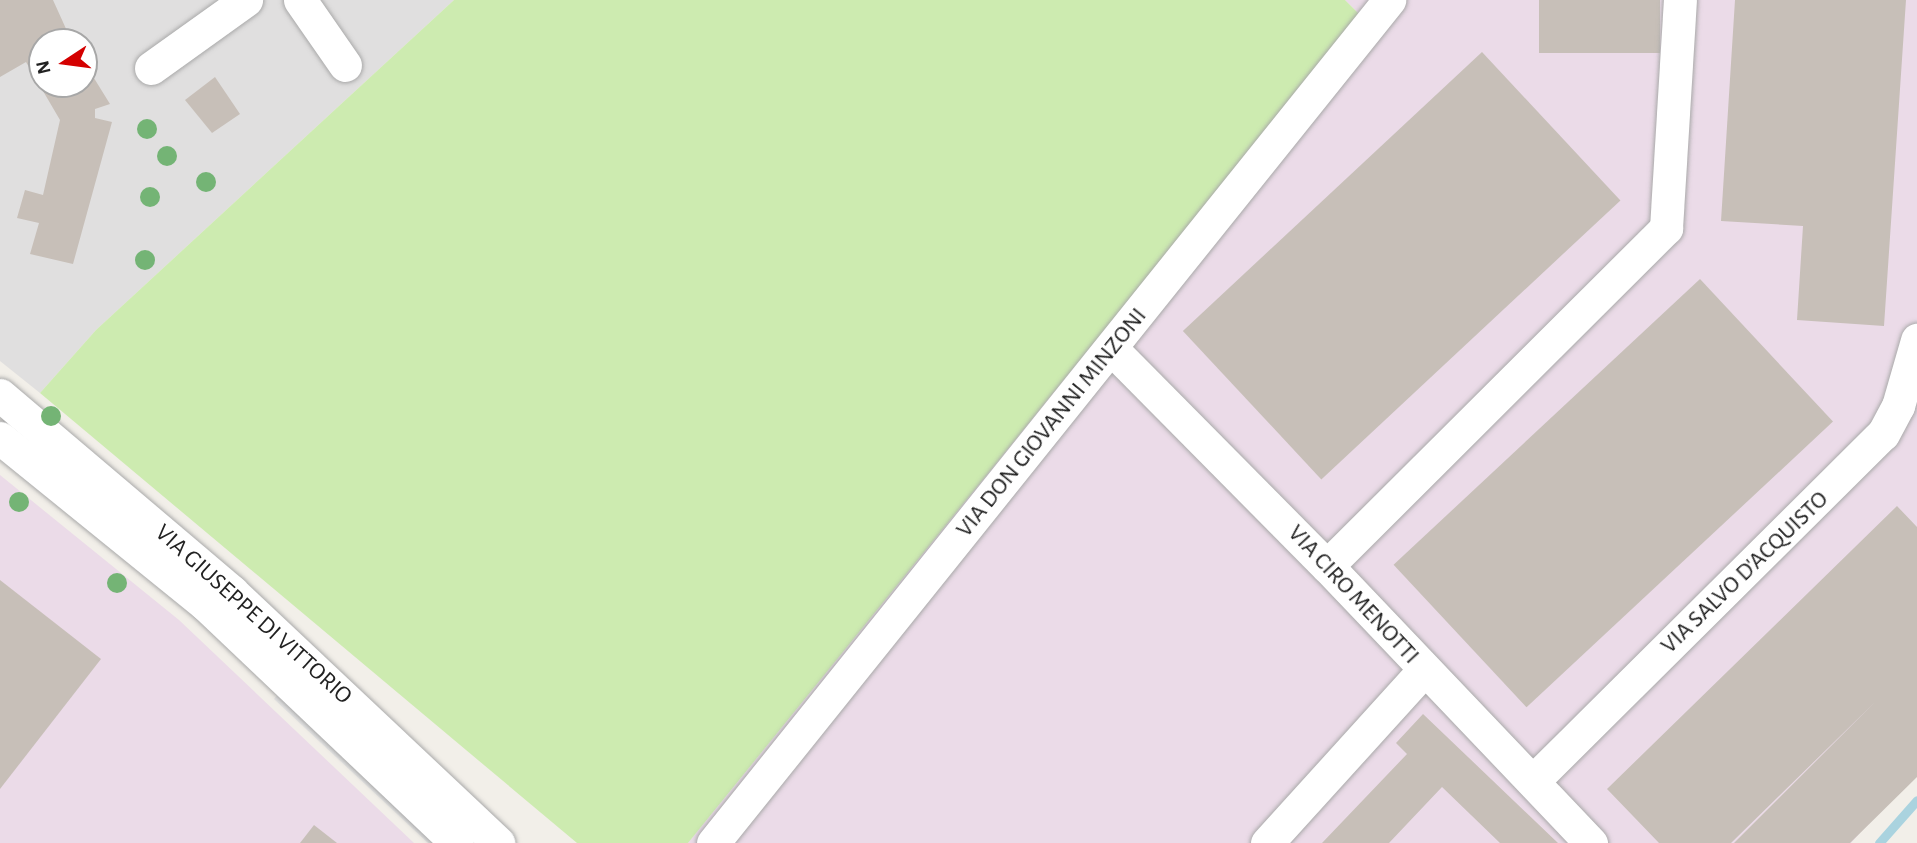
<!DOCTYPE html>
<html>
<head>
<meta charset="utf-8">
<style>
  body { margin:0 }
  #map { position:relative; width:1917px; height:843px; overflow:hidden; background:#f2efe9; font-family:"Alegreya Sans",sans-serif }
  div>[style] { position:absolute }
  .residential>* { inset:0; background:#e0dfdf }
  .industrial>* { inset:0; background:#ebdbe8 }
  .grass>* { inset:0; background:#cdebb0 }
  .parking>* { inset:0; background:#e2e2e2 }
  .stream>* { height:9px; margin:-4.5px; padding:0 4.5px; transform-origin:4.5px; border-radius:4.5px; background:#aad3df }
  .building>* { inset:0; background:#c7bfb8; transform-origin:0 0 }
  .roads { filter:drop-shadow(0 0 2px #a9a9a9) drop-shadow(0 0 2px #a9a9a9) }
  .minor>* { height:33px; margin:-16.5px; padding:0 16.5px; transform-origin:16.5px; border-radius:16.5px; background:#fff }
  .trees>* { width:20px; height:20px; margin:-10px; border-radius:50%; background:#74b475 }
  span { translate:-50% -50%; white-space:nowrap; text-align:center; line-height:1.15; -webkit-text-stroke:5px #fff; paint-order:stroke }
  .street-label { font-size:24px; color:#222 }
  .north { position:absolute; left:28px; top:28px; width:70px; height:70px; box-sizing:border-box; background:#fff; border:2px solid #a7a7a7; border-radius:50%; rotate:257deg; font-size:19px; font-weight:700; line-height:28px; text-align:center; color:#222 }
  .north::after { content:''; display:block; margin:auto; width:24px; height:32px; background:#d40000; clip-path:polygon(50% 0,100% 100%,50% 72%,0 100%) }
</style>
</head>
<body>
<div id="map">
  <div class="residential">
    <i style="clip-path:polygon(evenodd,0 0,454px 0,96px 330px,40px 393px,0 361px,0 0,42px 42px,84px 42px,84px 84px,42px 84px,42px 42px)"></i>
  </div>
  <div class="industrial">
    <i style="clip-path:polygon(1345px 0,1917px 0,1917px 768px,1851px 843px,688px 843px,1360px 15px)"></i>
    <i style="clip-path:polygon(0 475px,179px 620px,414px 843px,0 843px)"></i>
  </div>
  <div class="grass">
    <i style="clip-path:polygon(454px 0,1345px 0,1360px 15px,688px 843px,577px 843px,40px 393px,96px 330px)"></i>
  </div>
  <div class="parking">
    <i style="clip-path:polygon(283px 689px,442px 843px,428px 843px,274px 699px)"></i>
  </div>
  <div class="stream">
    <i style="left:1879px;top:843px;width:57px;rotate:-48.5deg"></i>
  </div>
  <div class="building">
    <i style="clip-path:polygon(0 0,53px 0,72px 42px,42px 42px,42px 84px,84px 84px,84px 62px,110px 104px,95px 109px,95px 118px,112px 122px,73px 264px,30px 254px,39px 223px,17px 218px,25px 190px,43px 195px,60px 120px,26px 62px,0 77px)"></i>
    <i style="left:1539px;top:0;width:121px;height:53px"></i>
    <i style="clip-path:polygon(1735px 0,1906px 0,1884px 326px,1797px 320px,1803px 226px,1721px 221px)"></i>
    <i style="left:1482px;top:52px;width:203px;height:409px;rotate:47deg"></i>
    <i style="clip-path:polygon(215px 77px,240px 114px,212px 133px,185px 100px)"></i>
    <i style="left:1700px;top:279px;width:195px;height:419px;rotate:47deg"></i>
    <i style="clip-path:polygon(1897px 506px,1917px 527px,1917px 777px,1850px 843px,1734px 843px,1875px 702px,1731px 843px,1659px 843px,1607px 789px)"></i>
    <i style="clip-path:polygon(0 580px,101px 659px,0 789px)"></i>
    <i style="clip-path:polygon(1423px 714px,1558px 843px,1500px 843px,1442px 787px,1389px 843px,1322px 843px,1407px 754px,1396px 743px)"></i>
    <i style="clip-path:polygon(314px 825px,337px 843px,300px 843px)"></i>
  </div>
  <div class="roads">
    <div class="minor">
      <i style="left:300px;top:0;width:79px;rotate:55.3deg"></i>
      <i style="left:151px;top:68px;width:117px;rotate:-35.6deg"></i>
      <i style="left:1112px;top:349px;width:305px;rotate:45.3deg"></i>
      <i style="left:1327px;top:566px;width:383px;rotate:46.4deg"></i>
      <i style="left:0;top:395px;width:304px;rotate:40.3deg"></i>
      <i style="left:232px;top:592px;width:366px;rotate:43.3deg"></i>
      <i style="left:0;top:438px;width:265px;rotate:39deg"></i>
      <i style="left:206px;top:605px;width:346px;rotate:43.5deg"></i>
      <i style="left:1327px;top:566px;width:479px;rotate:-44.9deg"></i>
      <i style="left:1666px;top:228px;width:228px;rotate:-86.5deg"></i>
      <i style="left:1534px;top:780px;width:491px;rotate:-44.8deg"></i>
      <i style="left:1883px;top:434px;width:32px;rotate:-62deg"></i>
      <i style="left:1898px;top:406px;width:69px;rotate:-73.9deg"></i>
      <i style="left:713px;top:843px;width:1081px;rotate:-51.27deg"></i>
      <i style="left:1267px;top:843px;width:234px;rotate:-47.8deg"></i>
    </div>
  </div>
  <div class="trees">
    <i style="left:147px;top:129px"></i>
    <i style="left:167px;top:156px"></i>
    <i style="left:206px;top:182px"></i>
    <i style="left:150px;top:197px"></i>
    <i style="left:145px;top:260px"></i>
    <i style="left:51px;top:416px"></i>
    <i style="left:19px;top:502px"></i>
    <i style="left:117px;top:583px"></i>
  </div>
  <div class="street-label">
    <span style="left:1052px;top:423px;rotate:-51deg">VIA DON GIOVANNI MINZONI</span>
    <span style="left:1745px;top:573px;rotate:-44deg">VIA SALVO D'ACQUISTO</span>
    <span style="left:1353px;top:595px;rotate:47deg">VIA CIRO MENOTTI</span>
    <span style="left:253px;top:615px;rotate:42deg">VIA GIUSEPPE DI VITTORIO</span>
  </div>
  <div class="north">N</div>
</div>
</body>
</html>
